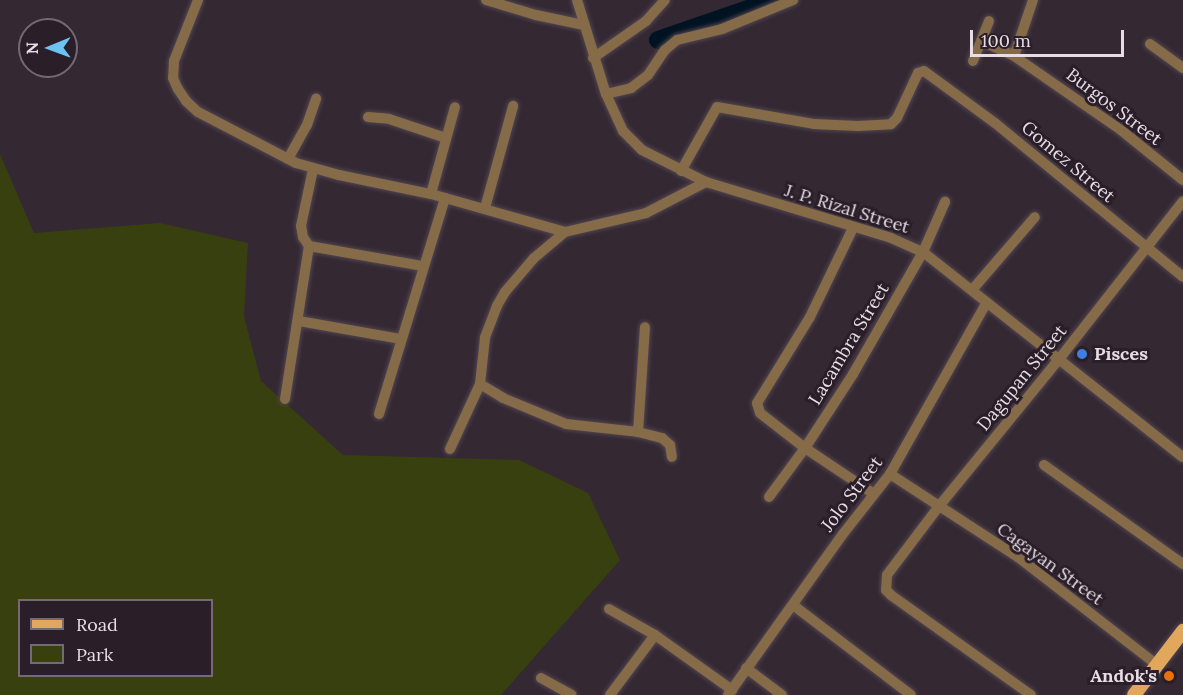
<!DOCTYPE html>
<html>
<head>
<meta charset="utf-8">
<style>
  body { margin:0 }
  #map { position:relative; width:1183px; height:695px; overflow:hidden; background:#342833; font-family:Lora,serif }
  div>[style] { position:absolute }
  .green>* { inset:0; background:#384010 }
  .river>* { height:18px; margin:-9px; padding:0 9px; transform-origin:9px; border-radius:9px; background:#001322 }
  .roads { filter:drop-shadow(0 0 2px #50454f) drop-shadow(0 0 2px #50454f) }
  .minor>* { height:10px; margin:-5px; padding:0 5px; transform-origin:5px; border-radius:5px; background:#866b48 }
  .major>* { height:14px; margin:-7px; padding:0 7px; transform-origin:7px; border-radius:7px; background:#e1a85d }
  .dots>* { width:16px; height:16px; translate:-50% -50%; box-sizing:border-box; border:3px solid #2a1e29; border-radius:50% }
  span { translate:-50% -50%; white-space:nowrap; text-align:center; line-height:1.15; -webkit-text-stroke:6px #2a1e29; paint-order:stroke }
  .street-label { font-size:18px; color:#e6dde5 }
  .poi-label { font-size:18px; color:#e6dde5; font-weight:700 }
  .left { translate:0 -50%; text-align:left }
  .right { translate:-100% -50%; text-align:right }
  .legend { position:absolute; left:18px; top:599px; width:195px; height:78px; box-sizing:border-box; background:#2a1e29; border:2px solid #756a74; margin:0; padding:8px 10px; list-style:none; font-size:18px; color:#e6dde5 }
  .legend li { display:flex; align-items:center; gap:12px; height:30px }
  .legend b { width:30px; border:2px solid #756a74 }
  .north { position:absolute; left:18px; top:18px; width:60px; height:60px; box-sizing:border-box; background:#2a1e29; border:2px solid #756a74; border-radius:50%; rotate:269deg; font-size:16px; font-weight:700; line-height:24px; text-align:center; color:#e6dde5 }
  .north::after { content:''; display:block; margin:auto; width:21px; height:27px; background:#6cc3f2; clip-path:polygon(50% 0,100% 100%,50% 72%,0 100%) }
  .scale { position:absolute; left:970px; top:30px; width:154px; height:27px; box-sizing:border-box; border:3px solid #e6dde5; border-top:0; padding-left:8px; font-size:18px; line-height:21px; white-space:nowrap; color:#e6dde5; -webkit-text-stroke:4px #2a1e29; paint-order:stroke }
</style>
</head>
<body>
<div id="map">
  <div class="green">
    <i style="clip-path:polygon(evenodd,0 154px,34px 233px,160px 223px,248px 243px,244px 316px,261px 381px,343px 455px,519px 460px,588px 493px,620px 560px,501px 695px,0 695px,0 154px,20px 600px,212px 600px,212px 676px,20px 676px,20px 600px)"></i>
  </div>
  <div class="river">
    <i style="left:658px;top:40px;width:123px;rotate:-19deg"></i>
  </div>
  <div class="roads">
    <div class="minor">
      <i style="left:198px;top:0;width:66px;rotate:111.5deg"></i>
      <i style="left:174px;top:61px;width:17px;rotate:93deg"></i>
      <i style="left:173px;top:78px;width:12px;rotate:66deg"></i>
      <i style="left:178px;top:89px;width:14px;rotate:56deg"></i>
      <i style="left:186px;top:101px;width:16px;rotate:43deg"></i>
      <i style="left:198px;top:112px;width:110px;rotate:27.5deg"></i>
      <i style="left:296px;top:163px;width:45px;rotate:15.6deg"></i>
      <i style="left:339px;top:175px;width:94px;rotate:11.7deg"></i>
      <i style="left:431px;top:194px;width:139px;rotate:15.8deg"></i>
      <i style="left:565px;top:232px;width:83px;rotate:-13.2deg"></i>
      <i style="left:646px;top:213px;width:68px;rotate:-27.3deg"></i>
      <i style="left:486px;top:0;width:52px;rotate:16.7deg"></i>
      <i style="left:536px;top:15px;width:48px;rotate:12deg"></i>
      <i style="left:577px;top:0;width:98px;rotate:72.9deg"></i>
      <i style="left:606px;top:94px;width:41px;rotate:65.3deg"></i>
      <i style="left:623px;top:131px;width:27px;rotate:45deg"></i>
      <i style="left:642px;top:150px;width:72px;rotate:26.6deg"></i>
      <i style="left:706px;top:182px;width:193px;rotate:16.8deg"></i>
      <i style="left:891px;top:238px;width:35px;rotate:24deg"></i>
      <i style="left:923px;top:252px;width:331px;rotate:38.3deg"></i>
      <i style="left:1033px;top:0;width:59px;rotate:108.7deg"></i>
      <i style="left:1014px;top:56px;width:130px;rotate:34.7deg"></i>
      <i style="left:1121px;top:130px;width:80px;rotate:38.9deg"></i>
      <i style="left:981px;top:41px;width:36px;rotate:24deg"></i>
      <i style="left:1150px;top:44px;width:41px;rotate:36deg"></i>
      <i style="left:593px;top:58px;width:65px;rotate:-34.9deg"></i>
      <i style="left:646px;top:21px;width:28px;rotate:-48deg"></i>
      <i style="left:973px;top:61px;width:43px;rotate:-68.2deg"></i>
      <i style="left:606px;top:94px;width:26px;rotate:-13deg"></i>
      <i style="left:631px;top:88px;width:21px;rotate:-37deg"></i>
      <i style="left:648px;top:75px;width:30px;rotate:-56deg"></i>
      <i style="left:665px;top:50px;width:16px;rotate:-40deg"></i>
      <i style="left:677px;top:40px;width:46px;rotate:-13.7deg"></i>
      <i style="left:722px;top:29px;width:77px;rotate:-22.2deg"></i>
      <i style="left:368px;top:117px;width:21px;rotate:5deg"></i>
      <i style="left:389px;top:119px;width:60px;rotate:18.4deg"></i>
      <i style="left:288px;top:159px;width:39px;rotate:-61deg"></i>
      <i style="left:307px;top:125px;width:28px;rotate:-71deg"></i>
      <i style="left:681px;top:171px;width:73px;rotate:-60.6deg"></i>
      <i style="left:717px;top:107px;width:98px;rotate:9.9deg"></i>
      <i style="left:814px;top:124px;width:44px;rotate:2.6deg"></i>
      <i style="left:858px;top:126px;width:33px;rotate:-3deg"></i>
      <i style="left:891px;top:124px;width:8px;rotate:-45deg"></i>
      <i style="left:897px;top:118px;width:50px;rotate:-65deg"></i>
      <i style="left:918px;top:73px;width:6px;rotate:-18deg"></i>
      <i style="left:924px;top:71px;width:88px;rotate:36.2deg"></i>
      <i style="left:995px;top:123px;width:243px;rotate:39.3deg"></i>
      <i style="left:431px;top:194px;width:90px;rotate:-74.6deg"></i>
      <i style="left:485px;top:208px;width:106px;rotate:-74.6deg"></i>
      <i style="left:853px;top:228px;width:99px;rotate:115.8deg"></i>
      <i style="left:810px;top:317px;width:101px;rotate:121.6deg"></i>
      <i style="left:757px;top:403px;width:10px;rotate:73deg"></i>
      <i style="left:760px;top:413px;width:57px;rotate:37.9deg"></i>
      <i style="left:805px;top:448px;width:83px;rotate:33.7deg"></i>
      <i style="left:565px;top:232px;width:40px;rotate:140deg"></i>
      <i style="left:534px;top:258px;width:45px;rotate:130.5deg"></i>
      <i style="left:505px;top:292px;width:16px;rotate:120deg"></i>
      <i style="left:497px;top:306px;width:34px;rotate:111deg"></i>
      <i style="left:485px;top:338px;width:46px;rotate:96.2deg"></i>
      <i style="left:480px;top:384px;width:27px;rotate:31deg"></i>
      <i style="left:503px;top:398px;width:68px;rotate:22.4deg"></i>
      <i style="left:566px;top:424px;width:72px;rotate:6.3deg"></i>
      <i style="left:638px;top:432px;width:25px;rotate:14deg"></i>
      <i style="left:662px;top:438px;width:11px;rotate:41deg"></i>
      <i style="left:670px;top:445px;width:12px;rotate:81deg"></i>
      <i style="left:309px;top:246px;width:116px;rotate:10deg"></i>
      <i style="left:972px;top:290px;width:96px;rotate:-49.2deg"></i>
      <i style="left:299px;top:321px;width:104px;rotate:10deg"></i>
      <i style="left:285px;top:399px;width:155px;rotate:-81.1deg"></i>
      <i style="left:309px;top:246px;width:11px;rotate:-124deg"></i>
      <i style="left:303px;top:237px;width:11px;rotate:-100deg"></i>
      <i style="left:301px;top:226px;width:58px;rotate:-78.1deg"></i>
      <i style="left:379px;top:414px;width:226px;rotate:-73deg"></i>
      <i style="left:638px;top:432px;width:105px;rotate:-86.2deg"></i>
      <i style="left:450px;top:449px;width:72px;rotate:-65.2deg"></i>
      <i style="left:1044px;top:465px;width:171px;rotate:35.5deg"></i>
      <i style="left:890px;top:474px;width:153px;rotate:33deg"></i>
      <i style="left:1018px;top:557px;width:176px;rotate:37.8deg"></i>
      <i style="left:769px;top:497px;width:61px;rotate:-53.7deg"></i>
      <i style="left:805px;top:448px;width:88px;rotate:-57deg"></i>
      <i style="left:853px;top:374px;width:141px;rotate:-60.2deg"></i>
      <i style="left:923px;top:252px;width:55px;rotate:-66.3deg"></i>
      <i style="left:793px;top:605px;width:148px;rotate:37.3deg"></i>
      <i style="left:609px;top:609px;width:53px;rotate:29.5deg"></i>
      <i style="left:655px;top:635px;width:95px;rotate:35.5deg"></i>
      <i style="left:746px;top:668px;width:45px;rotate:36.9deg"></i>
      <i style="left:541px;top:678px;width:35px;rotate:29deg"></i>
      <i style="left:610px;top:695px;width:75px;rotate:-53.1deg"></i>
      <i style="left:728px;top:695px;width:198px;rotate:-54.5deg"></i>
      <i style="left:843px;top:534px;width:76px;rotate:-51.9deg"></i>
      <i style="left:890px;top:474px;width:197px;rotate:-60.6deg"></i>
      <i style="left:1031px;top:695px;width:172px;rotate:-144.5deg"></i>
      <i style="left:891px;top:595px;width:7px;rotate:-135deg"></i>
      <i style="left:886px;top:590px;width:15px;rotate:-86deg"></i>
      <i style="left:887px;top:575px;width:88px;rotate:-52.9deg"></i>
      <i style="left:940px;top:505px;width:190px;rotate:-50.8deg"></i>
      <i style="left:1060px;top:358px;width:199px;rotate:-51.9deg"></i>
    </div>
    <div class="major">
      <i style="left:1134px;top:695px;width:81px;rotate:-52.6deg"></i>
    </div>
  </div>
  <div class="dots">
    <i style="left:1082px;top:354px;background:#3f7fe0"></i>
    <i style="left:1169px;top:676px;background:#e8710a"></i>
  </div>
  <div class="street-label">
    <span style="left:1114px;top:107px;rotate:37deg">Burgos Street</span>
    <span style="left:1068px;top:162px;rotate:40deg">Gomez Street</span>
    <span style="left:847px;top:209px;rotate:17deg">J. P. Rizal Street</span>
    <span style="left:849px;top:344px;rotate:-59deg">Lacambra Street</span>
    <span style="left:1022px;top:378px;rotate:-51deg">Dagupan Street</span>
    <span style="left:852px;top:494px;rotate:-53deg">Jolo Street</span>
    <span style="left:1050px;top:564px;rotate:36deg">Cagayan Street</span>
  </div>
  <div class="poi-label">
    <span class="left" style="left:1094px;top:354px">Pisces</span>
    <span class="right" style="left:1157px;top:676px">Andok's</span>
  </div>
  <ul class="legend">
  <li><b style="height:8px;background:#e1a85d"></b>Road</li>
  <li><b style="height:16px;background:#384010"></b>Park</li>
  </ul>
  <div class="north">N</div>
  <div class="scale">100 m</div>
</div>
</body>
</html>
